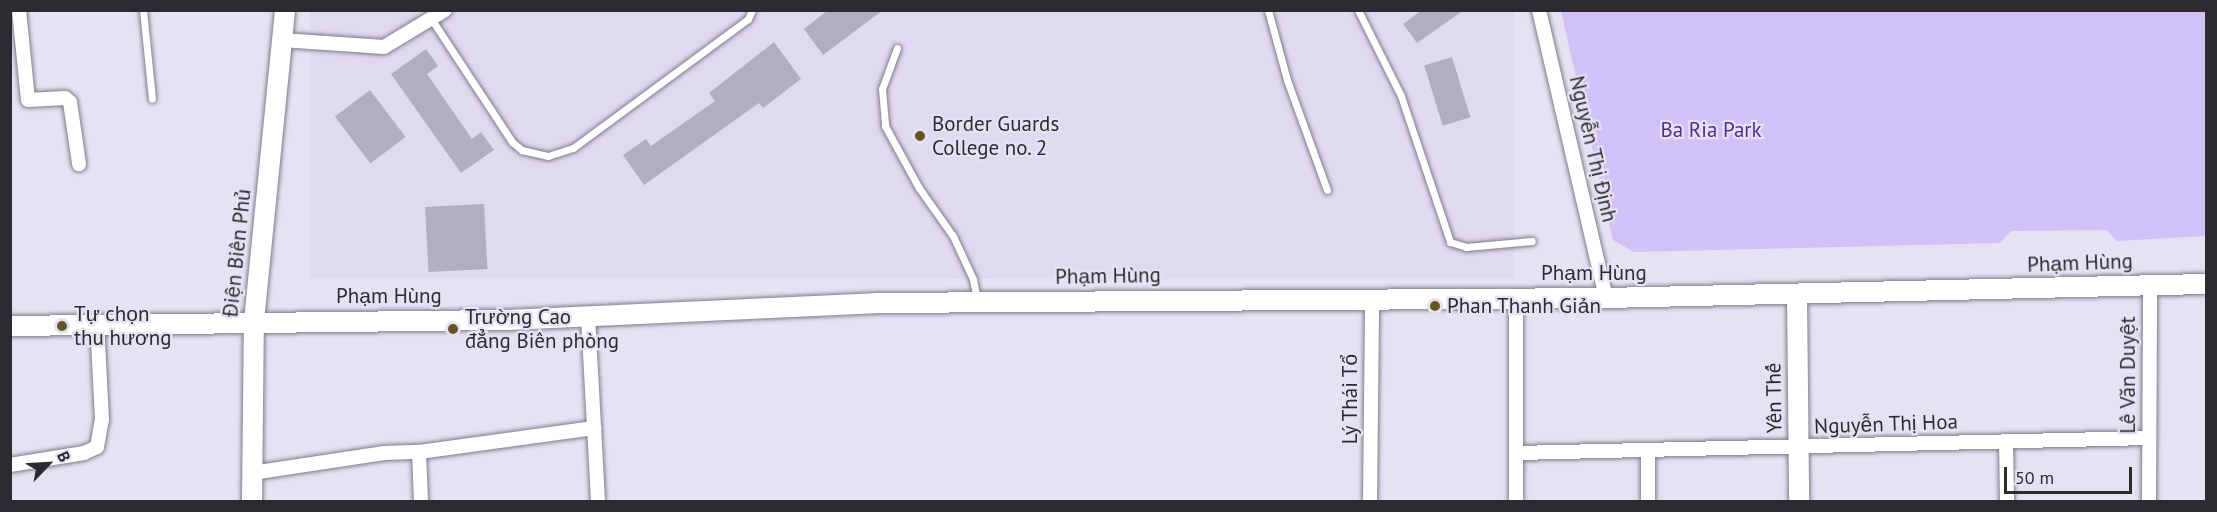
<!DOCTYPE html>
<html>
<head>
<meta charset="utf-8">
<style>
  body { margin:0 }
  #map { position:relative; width:2217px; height:512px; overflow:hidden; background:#e6e2f3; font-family:"PT Sans",sans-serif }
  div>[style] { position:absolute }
  .built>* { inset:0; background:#e0d9f2; transform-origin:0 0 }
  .green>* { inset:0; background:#d0c1f6 }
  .building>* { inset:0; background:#b2aebf; transform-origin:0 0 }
  .roads { filter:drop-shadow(0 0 2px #807c8b) drop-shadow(0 0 2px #807c8b) }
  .lane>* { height:7px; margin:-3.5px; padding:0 3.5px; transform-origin:3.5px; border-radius:3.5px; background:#fff }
  .street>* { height:14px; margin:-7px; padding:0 7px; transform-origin:7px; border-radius:7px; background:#fff }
  .secondary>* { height:20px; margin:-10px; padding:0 10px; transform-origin:10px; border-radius:10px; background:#fff }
  .dots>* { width:16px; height:16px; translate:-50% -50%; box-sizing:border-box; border:3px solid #e6e2f3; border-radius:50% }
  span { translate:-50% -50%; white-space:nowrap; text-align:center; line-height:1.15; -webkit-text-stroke:4.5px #e6e2f3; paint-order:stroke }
  .poi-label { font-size:21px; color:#2d2b31 }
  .left { translate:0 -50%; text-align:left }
  .park-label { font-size:21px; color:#552d8f }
  .street-label { font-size:21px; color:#2d2b31 }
  .frame { position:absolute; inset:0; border:12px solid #2d2b31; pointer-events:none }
  .north { position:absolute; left:18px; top:434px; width:60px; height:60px; -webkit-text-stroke:4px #e6e2f3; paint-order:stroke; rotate:65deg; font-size:16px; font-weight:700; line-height:24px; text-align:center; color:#2d2b31 }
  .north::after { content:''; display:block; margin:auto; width:21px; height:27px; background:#2d2b31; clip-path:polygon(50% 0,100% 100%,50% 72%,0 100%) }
  .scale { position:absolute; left:2004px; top:467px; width:128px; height:27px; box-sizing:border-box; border:3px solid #2d2b31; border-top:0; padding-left:8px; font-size:18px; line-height:21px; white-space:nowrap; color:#2d2b31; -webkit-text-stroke:4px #e6e2f3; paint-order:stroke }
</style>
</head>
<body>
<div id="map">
  <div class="built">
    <i style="left:310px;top:10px;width:1204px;height:269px"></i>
  </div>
  <div class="green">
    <i style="clip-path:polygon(1561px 11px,2206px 11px,2206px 236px,2117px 241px,2107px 230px,2011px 231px,2000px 243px,1634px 252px,1613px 240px)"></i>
  </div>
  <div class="building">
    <i style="clip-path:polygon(828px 10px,883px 10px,823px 55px,804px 29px)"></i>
    <i style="clip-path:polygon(1422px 10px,1464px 10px,1417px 43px,1403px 24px)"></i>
    <i style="clip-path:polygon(774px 42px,801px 79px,763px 108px,759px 103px,644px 185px,623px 155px,646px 139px,651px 146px,715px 101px,709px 93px)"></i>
    <i style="clip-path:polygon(426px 49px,438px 66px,427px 74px,472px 139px,481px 132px,494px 150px,461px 173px,391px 74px)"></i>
    <i style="left:1452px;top:57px;width:63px;height:29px;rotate:73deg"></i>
    <i style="left:370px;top:90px;width:59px;height:44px;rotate:53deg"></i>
    <i style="left:484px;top:204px;width:65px;height:59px;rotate:87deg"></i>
  </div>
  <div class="roads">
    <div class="lane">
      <i style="left:143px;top:10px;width:89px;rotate:84.2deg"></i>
      <i style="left:1268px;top:10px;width:73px;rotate:74.8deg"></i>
      <i style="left:1287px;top:80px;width:117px;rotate:70deg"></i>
      <i style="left:1358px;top:10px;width:96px;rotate:63.4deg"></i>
      <i style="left:1401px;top:96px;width:154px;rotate:71.4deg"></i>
      <i style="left:1450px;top:242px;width:17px;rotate:17deg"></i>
      <i style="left:1466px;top:247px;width:66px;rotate:-5.2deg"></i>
      <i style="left:432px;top:20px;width:146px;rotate:56.7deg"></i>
      <i style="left:512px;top:142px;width:13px;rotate:39deg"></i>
      <i style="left:522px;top:150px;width:27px;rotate:13deg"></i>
      <i style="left:548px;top:156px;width:26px;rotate:-18deg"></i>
      <i style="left:573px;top:148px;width:217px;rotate:-36.4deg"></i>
      <i style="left:748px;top:19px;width:10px;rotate:-66deg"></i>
      <i style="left:897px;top:48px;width:44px;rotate:110.1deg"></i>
      <i style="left:882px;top:89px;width:37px;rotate:85deg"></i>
      <i style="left:885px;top:126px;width:71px;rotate:61.3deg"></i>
      <i style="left:919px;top:188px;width:59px;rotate:54.7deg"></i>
      <i style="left:953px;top:236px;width:47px;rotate:65.1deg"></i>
      <i style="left:973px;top:279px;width:21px;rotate:79deg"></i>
    </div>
    <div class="street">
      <i style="left:19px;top:10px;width:90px;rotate:84.3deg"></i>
      <i style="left:28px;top:100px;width:37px;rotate:-3deg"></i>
      <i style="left:65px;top:98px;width:6px;rotate:39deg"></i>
      <i style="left:70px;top:102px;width:63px;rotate:81.7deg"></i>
      <i style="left:1539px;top:10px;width:296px;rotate:76.9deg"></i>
      <i style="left:282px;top:40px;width:102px;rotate:3.9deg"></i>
      <i style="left:384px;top:47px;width:71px;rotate:-31.2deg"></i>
      <i style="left:1516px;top:296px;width:206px;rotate:90deg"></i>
      <i style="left:588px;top:316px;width:186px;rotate:86.9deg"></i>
      <i style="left:2006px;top:442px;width:60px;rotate:89deg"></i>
      <i style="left:1648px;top:451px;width:51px;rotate:90deg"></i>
      <i style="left:419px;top:452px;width:50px;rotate:87.7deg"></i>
      <i style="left:1517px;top:453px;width:632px;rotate:-1.36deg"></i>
      <i style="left:10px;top:465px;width:75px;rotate:-9.2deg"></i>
      <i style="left:84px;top:453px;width:14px;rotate:-25deg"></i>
      <i style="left:97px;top:447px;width:27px;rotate:-80deg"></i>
      <i style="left:102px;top:420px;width:98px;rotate:-92.9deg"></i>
      <i style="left:252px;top:473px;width:134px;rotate:-8.6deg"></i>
      <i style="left:384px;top:453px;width:35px;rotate:-2deg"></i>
      <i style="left:419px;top:452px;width:177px;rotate:-7.8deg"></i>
      <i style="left:1370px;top:502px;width:205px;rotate:-89.4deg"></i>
      <i style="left:2149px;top:502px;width:217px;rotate:-89.7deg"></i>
    </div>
    <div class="secondary">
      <i style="left:1797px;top:295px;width:207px;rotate:89.4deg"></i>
      <i style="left:10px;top:326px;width:497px;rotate:-0.7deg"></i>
      <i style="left:507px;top:320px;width:369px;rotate:-2.6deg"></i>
      <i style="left:876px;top:303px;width:730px;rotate:-0.39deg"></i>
      <i style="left:1606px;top:298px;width:600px;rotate:-1.34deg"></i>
      <i style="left:252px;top:502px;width:181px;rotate:-89.4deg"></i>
      <i style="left:254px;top:321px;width:313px;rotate:-84.3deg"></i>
    </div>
  </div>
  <div class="dots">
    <i style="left:920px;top:136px;background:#685423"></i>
    <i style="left:1435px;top:306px;background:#685423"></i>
    <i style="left:62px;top:326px;background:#685423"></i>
    <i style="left:453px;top:329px;background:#685423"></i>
  </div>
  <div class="poi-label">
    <span class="left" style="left:932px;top:136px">Border Guards<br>College no. 2</span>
    <span class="left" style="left:1447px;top:306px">Phan Thanh Giản</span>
    <span class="left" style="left:74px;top:326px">Tự chọn<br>thu hương</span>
    <span class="left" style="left:465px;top:329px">Trường Cao<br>đẳng Biên phòng</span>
  </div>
  <div class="park-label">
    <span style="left:1711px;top:130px">Ba Ria Park</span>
  </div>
  <div class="street-label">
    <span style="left:1593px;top:149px;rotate:77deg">Nguyễn Thị Định</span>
    <span style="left:237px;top:253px;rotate:-84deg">Điện Biên Phủ</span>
    <span style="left:2080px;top:263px;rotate:-2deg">Phạm Hùng</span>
    <span style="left:1594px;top:273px">Phạm Hùng</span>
    <span style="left:1108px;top:276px;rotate:-1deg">Phạm Hùng</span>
    <span style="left:389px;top:296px">Phạm Hùng</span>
    <span style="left:2128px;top:375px;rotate:-90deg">Lê Văn Duyệt</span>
    <span style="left:1774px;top:398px;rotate:-91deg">Yên Thế</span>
    <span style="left:1350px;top:399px;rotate:-90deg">Lý Thái Tổ</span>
    <span style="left:1886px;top:424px;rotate:-2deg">Nguyễn Thị Hoa</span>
  </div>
  <div class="frame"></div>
  <div class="north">B</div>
  <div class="scale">50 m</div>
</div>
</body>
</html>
